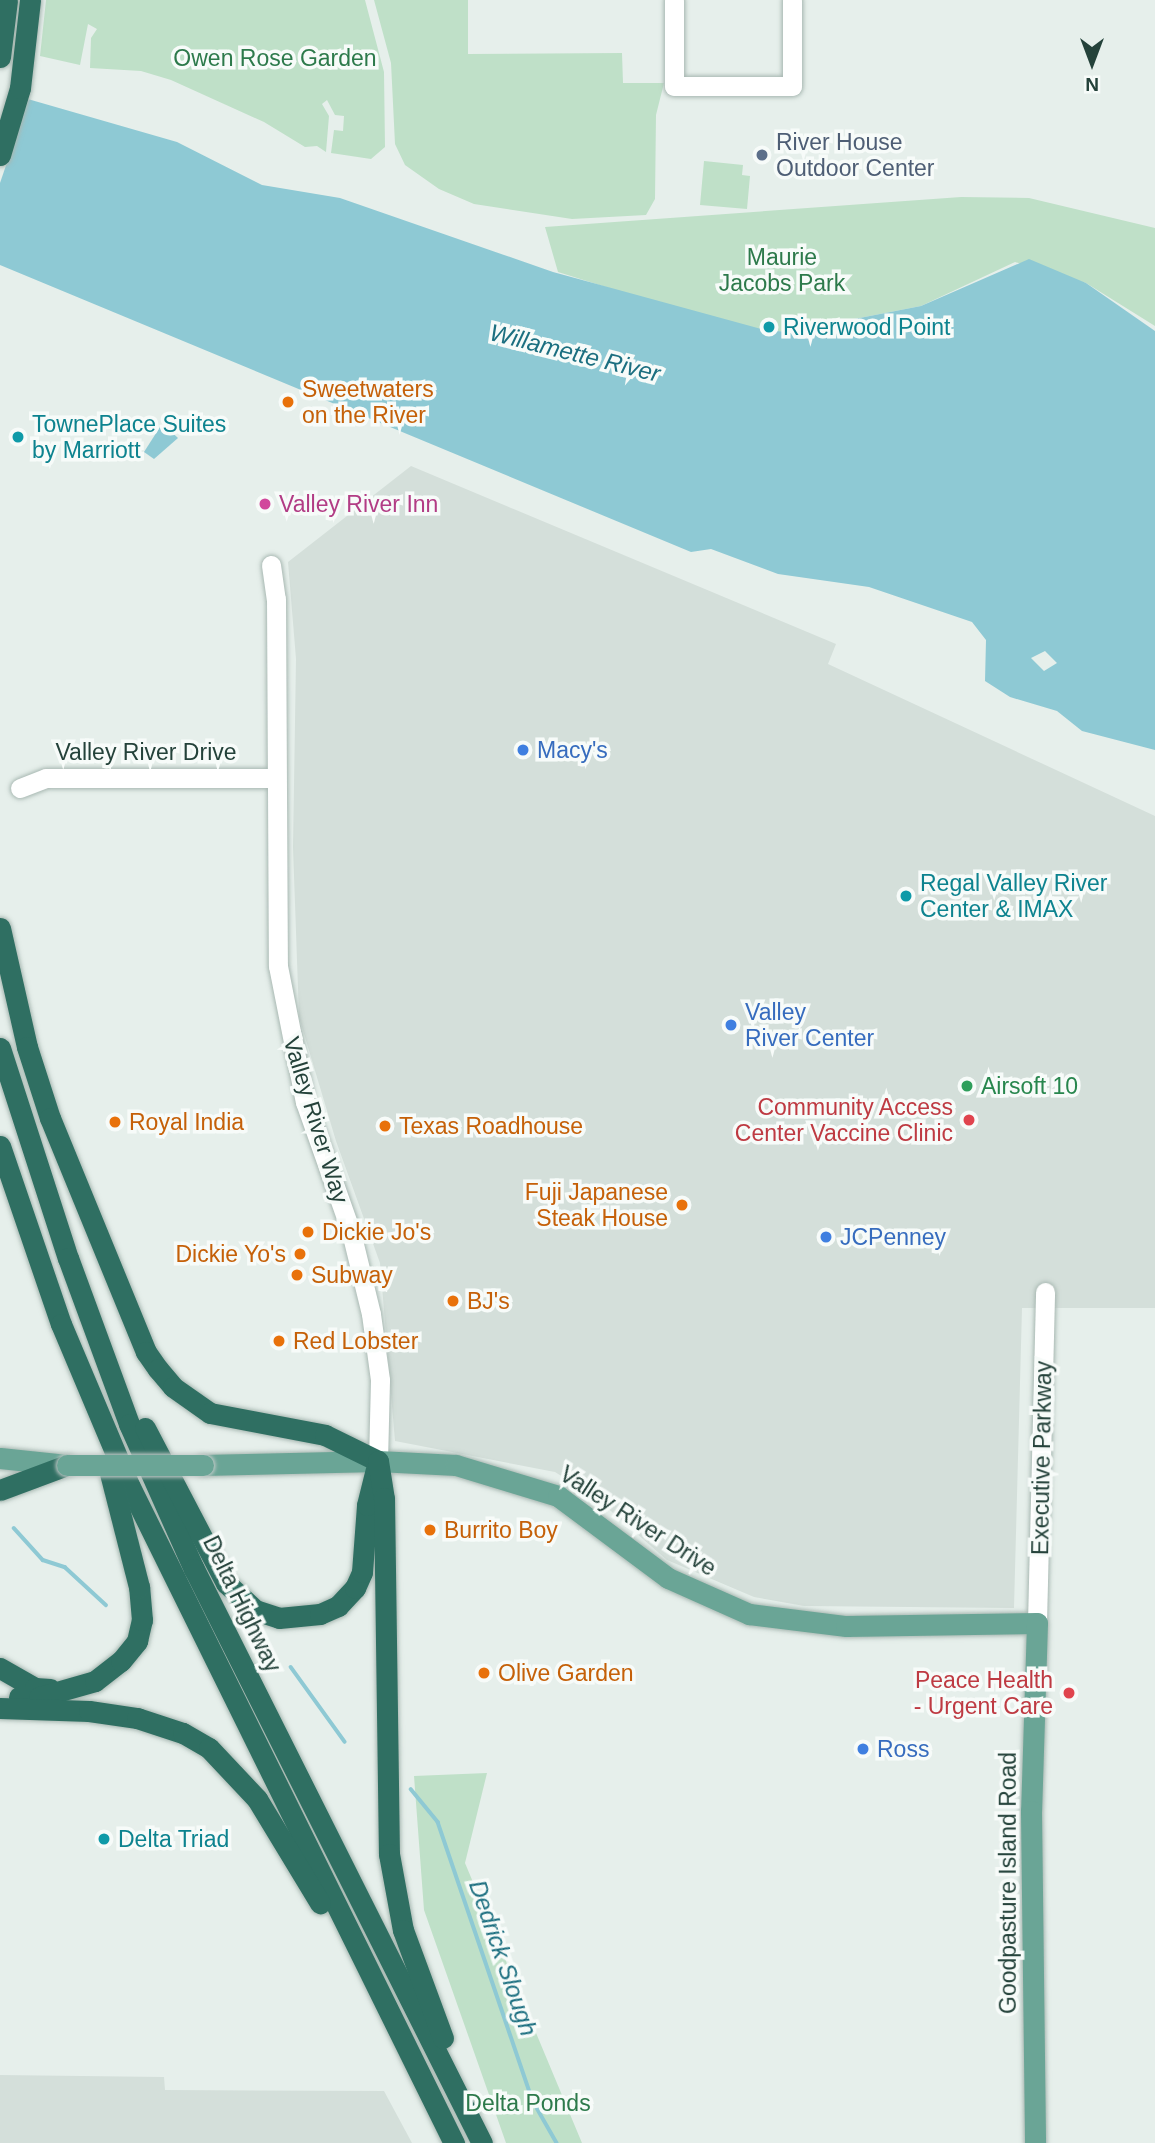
<!DOCTYPE html>
<html>
<head>
<meta charset="utf-8">
<style>
  body { margin:0 }
  #map { position:relative; width:1155px; height:2143px; overflow:hidden; background:#e6efeb; font-family:Arial,sans-serif }
  div>[style] { position:absolute }
  .built>* { inset:0; background:#d4dfda }
  .green>* { inset:0; background:#bfe0c8 }
  .water>* { inset:0; background:#8ec9d4 }
  .pier>* { inset:0; background:#e6efeb }
  .stream>* { height:3.5px; margin:-1.75px; padding:0 1.75px; transform-origin:1.75px; border-radius:1.75px; background:#8ec9d4 }
  .roads { filter:drop-shadow(0 0 2px #a8b8b2) drop-shadow(0 0 2px #a8b8b2) }
  .minor>* { height:19px; margin:-9.5px; padding:0 9.5px; transform-origin:9.5px; border-radius:9.5px; background:#fff }
  .major>* { height:21px; margin:-10.5px; padding:0 10.5px; transform-origin:10.5px; border-radius:10.5px; background:#6aa596 }
  .highway>* { height:21px; margin:-10.5px; padding:0 10.5px; transform-origin:10.5px; border-radius:10.5px; background:#2f6f62 }
  .bridges { filter:drop-shadow(0 0 2px #c2cac8) drop-shadow(0 0 2px #c2cac8) }
  .major-bridge>* { height:21px; margin:-10.5px; padding:0 10.5px; transform-origin:10.5px; border-radius:10.5px; background:#6aa596 }
  .dots>* { width:19px; height:19px; translate:-50% -50%; box-sizing:border-box; border:4px solid #f7fbf9; border-radius:50% }
  span { translate:-50% -50%; white-space:nowrap; text-align:center; line-height:1.15; -webkit-text-stroke:7px #f7fbf9; paint-order:stroke }
  .park-label { font-size:23px; color:#2d7a4b }
  .service-label { font-size:23px; color:#4e5e75 }
  .left { translate:0 -50%; text-align:left }
  .culture-label { font-size:23px; color:#0d838f }
  .food-label { font-size:23px; color:#c56008 }
  .right { translate:-100% -50%; text-align:right }
  .hotel-label { font-size:23px; color:#b23c85 }
  .shop-label { font-size:23px; color:#366cbe }
  .street-label { font-size:23px; color:#24423a }
  .leisure-label { font-size:23px; color:#27864d }
  .health-label { font-size:23px; color:#be3a42 }
  .water-label { font-size:24px; color:#1c6f80; font-style:italic }
  .north { position:absolute; left:1057px; top:28px; width:70px; height:70px; -webkit-text-stroke:5px #f7fbf9; paint-order:stroke; rotate:180deg; font-size:19px; font-weight:700; line-height:28px; text-align:center; color:#24423a }
  .north::after { content:''; display:block; margin:auto; width:24px; height:32px; background:#24423a; clip-path:polygon(50% 0,100% 100%,50% 72%,0 100%) }
</style>
</head>
<body>
<div id="map">
  <div class="built">
    <i style="clip-path:polygon(411px 466px,836px 644px,828px 664px,1155px 816px,1155px 1308px,1022px 1308px,1014px 1608px,804px 1606px,754px 1597px,667px 1560px,596px 1498px,555px 1472px,395px 1441px,380px 1263px,336px 1141px,299px 1017px,293px 847px,296px 659px,288px 562px)"></i>
    <i style="clip-path:polygon(0 2075px,164px 2077px,165px 2090px,384px 2091px,412px 2143px,0 2143px)"></i>
  </div>
  <div class="green">
    <i style="clip-path:polygon(46px 0,365px 0,384px 72px,385px 147px,371px 159px,331px 153px,334px 130px,343px 131px,344px 116px,335px 115px,327px 100px,322px 104px,329px 116px,326px 152px,317px 146px,305px 147px,264px 122px,171px 80px,141px 71px,90px 68px,91px 38px,97px 29px,88px 24px,80px 65px,40px 56px)"></i>
    <i style="clip-path:polygon(374px 0,468px 0,468px 54px,622px 53px,623px 83px,664px 83px,656px 115px,655px 199px,646px 215px,572px 219px,474px 204px,439px 189px,405px 165px,395px 144px,391px 63px)"></i>
    <i style="clip-path:polygon(704px 161px,743px 165px,742px 175px,750px 176px,747px 209px,700px 205px)"></i>
    <i style="clip-path:polygon(961px 197px,1029px 198px,1155px 228px,1155px 326px,1086px 283px,1015px 262px,921px 306px,788px 332px,740px 329px,558px 272px,545px 227px)"></i>
    <i style="clip-path:polygon(487px 1773px,465px 1863px,582px 2143px,506px 2143px,424px 1910px,414px 1776px)"></i>
  </div>
  <div class="water">
    <i style="clip-path:polygon(evenodd,0 91px,177px 142px,262px 185px,340px 198px,553px 272px,765px 330px,788px 332px,921px 306px,1029px 259px,1086px 283px,1155px 331px,1155px 750px,1082px 731px,1057px 711px,1010px 697px,985px 681px,986px 640px,972px 622px,869px 587px,778px 574px,711px 549px,691px 552px,0 265px,0 91px,1045px 651px,1057px 663px,1044px 671px,1031px 658px,1045px 651px)"></i>
    <i style="clip-path:polygon(165px 426px,178px 438px,154px 459px,144px 452px,160px 427px)"></i>
  </div>
  <div class="pier">
    <i style="clip-path:polygon(0 88px,30px 95px,0 183px)"></i>
  </div>
  <div class="stream">
    <i style="left:14px;top:1528px;width:43px;rotate:47.8deg"></i>
    <i style="left:43px;top:1560px;width:23px;rotate:18deg"></i>
    <i style="left:65px;top:1567px;width:56px;rotate:42.8deg"></i>
    <i style="left:291px;top:1667px;width:92px;rotate:54.2deg"></i>
    <i style="left:411px;top:1789px;width:43px;rotate:50.7deg"></i>
    <i style="left:438px;top:1822px;width:295px;rotate:71.2deg"></i>
    <i style="left:533px;top:2101px;width:48px;rotate:60.3deg"></i>
  </div>
  <div class="roads">
    <div class="minor">
      <i style="left:674px;top:0;width:86px;rotate:90deg"></i>
      <i style="left:674px;top:86px;width:118px"></i>
      <i style="left:792px;top:86px;width:86px;rotate:-90deg"></i>
      <i style="left:271px;top:565px;width:34px;rotate:82deg"></i>
      <i style="left:276px;top:599px;width:367px;rotate:89.7deg"></i>
      <i style="left:278px;top:966px;width:139px;rotate:78.8deg"></i>
      <i style="left:305px;top:1102px;width:138px;rotate:70.5deg"></i>
      <i style="left:351px;top:1232px;width:84px;rotate:76.3deg"></i>
      <i style="left:371px;top:1314px;width:67px;rotate:82.2deg"></i>
      <i style="left:380px;top:1380px;width:81px;rotate:91.4deg"></i>
      <i style="left:20px;top:788px;width:28px;rotate:-21deg"></i>
      <i style="left:46px;top:778px;width:229px"></i>
      <i style="left:1037px;top:1623px;width:331px;rotate:-88.6deg"></i>
    </div>
    <div class="major">
      <i style="left:0;top:1458px;width:67px;rotate:6deg"></i>
      <i style="left:203px;top:1465px;width:175px;rotate:-1.3deg"></i>
      <i style="left:378px;top:1461px;width:78px;rotate:2.9deg"></i>
      <i style="left:456px;top:1465px;width:107px;rotate:16.9deg"></i>
      <i style="left:558px;top:1496px;width:137px;rotate:36.7deg"></i>
      <i style="left:668px;top:1578px;width:89px;rotate:24deg"></i>
      <i style="left:749px;top:1614px;width:98px;rotate:7.1deg"></i>
      <i style="left:846px;top:1626px;width:191px;rotate:-0.9deg"></i>
      <i style="left:1037px;top:1623px;width:188px;rotate:91.8deg"></i>
      <i style="left:1031px;top:1811px;width:332px;rotate:89.3deg"></i>
    </div>
    <div class="highway">
      <i style="left:0;top:57px;width:57px;rotate:-83deg"></i>
      <i style="left:0;top:155px;width:70px;rotate:-73.4deg"></i>
      <i style="left:20px;top:88px;width:89px;rotate:-83.5deg"></i>
      <i style="left:0;top:928px;width:122px;rotate:77.2deg"></i>
      <i style="left:27px;top:1047px;width:75px;rotate:72.1deg"></i>
      <i style="left:50px;top:1118px;width:253px;rotate:67.7deg"></i>
      <i style="left:146px;top:1352px;width:21px;rotate:55deg"></i>
      <i style="left:158px;top:1369px;width:23px;rotate:50deg"></i>
      <i style="left:173px;top:1387px;width:45px;rotate:35.1deg"></i>
      <i style="left:210px;top:1413px;width:117px;rotate:10.8deg"></i>
      <i style="left:325px;top:1435px;width:59px;rotate:26.1deg"></i>
      <i style="left:0;top:1048px;width:221px;rotate:72.1deg"></i>
      <i style="left:68px;top:1258px;width:177px;rotate:69.8deg"></i>
      <i style="left:129px;top:1424px;width:159px;rotate:65.9deg"></i>
      <i style="left:194px;top:1569px;width:642px;rotate:63.36deg"></i>
      <i style="left:0;top:1146px;width:188px;rotate:71.1deg"></i>
      <i style="left:61px;top:1324px;width:177px;rotate:67.1deg"></i>
      <i style="left:130px;top:1487px;width:732px;rotate:63.72deg"></i>
      <i style="left:145px;top:1428px;width:175px;rotate:62.4deg"></i>
      <i style="left:226px;top:1583px;width:40px;rotate:43deg"></i>
      <i style="left:255px;top:1610px;width:25px;rotate:18deg"></i>
      <i style="left:279px;top:1618px;width:41px;rotate:-5.6deg"></i>
      <i style="left:320px;top:1614px;width:20px;rotate:-24deg"></i>
      <i style="left:338px;top:1606px;width:25px;rotate:-47deg"></i>
      <i style="left:355px;top:1588px;width:17px;rotate:-66deg"></i>
      <i style="left:362px;top:1572px;width:67px;rotate:-85.7deg"></i>
      <i style="left:367px;top:1505px;width:36px;rotate:-76deg"></i>
      <i style="left:378px;top:1461px;width:37px;rotate:81deg"></i>
      <i style="left:384px;top:1498px;width:356px;rotate:89.2deg"></i>
      <i style="left:389px;top:1854px;width:77px;rotate:79.6deg"></i>
      <i style="left:403px;top:1930px;width:115px;rotate:69.7deg"></i>
      <i style="left:0;top:1490px;width:72px;rotate:-20.5deg"></i>
      <i style="left:0;top:1668px;width:40px;rotate:29.7deg"></i>
      <i style="left:35px;top:1688px;width:15px;rotate:4deg"></i>
      <i style="left:19px;top:1697px;width:20px"></i>
      <i style="left:39px;top:1697px;width:58px;rotate:-15.9deg"></i>
      <i style="left:95px;top:1681px;width:33px;rotate:-38deg"></i>
      <i style="left:121px;top:1661px;width:26px;rotate:-51deg"></i>
      <i style="left:137px;top:1641px;width:22px;rotate:-77deg"></i>
      <i style="left:142px;top:1620px;width:33px;rotate:-95deg"></i>
      <i style="left:139px;top:1587px;width:126px;rotate:-104.3deg"></i>
      <i style="left:0;top:1708px;width:89px;rotate:1.9deg"></i>
      <i style="left:89px;top:1711px;width:49px;rotate:8.3deg"></i>
      <i style="left:137px;top:1718px;width:48px;rotate:18.1deg"></i>
      <i style="left:183px;top:1733px;width:30px;rotate:30deg"></i>
      <i style="left:209px;top:1748px;width:70px;rotate:46.7deg"></i>
      <i style="left:257px;top:1799px;width:122px;rotate:58.8deg"></i>
    </div>
  </div>
  <div class="bridges">
    <div class="major-bridge">
      <i style="left:67px;top:1465px;width:136px"></i>
    </div>
  </div>
  <div class="dots">
    <i style="left:762px;top:155px;background:#5c6f8a"></i>
    <i style="left:769px;top:327px;background:#0f9aa8"></i>
    <i style="left:288px;top:402px;background:#e8710a"></i>
    <i style="left:18px;top:437px;background:#0f9aa8"></i>
    <i style="left:265px;top:504px;background:#d1479c"></i>
    <i style="left:523px;top:750px;background:#3f7fe0"></i>
    <i style="left:906px;top:896px;background:#0f9aa8"></i>
    <i style="left:731px;top:1025px;background:#3f7fe0"></i>
    <i style="left:967px;top:1086px;background:#2e9e5b"></i>
    <i style="left:969px;top:1120px;background:#e0444e"></i>
    <i style="left:115px;top:1122px;background:#e8710a"></i>
    <i style="left:385px;top:1126px;background:#e8710a"></i>
    <i style="left:682px;top:1205px;background:#e8710a"></i>
    <i style="left:308px;top:1232px;background:#e8710a"></i>
    <i style="left:826px;top:1237px;background:#3f7fe0"></i>
    <i style="left:300px;top:1254px;background:#e8710a"></i>
    <i style="left:297px;top:1275px;background:#e8710a"></i>
    <i style="left:453px;top:1301px;background:#e8710a"></i>
    <i style="left:279px;top:1341px;background:#e8710a"></i>
    <i style="left:430px;top:1530px;background:#e8710a"></i>
    <i style="left:484px;top:1673px;background:#e8710a"></i>
    <i style="left:1069px;top:1693px;background:#e0444e"></i>
    <i style="left:863px;top:1749px;background:#3f7fe0"></i>
    <i style="left:104px;top:1839px;background:#0f9aa8"></i>
  </div>
  <div class="park-label">
    <span style="left:275px;top:58px">Owen Rose Garden</span>
    <span style="left:782px;top:270px">Maurie<br>Jacobs Park</span>
    <span style="left:528px;top:2103px">Delta Ponds</span>
  </div>
  <div class="service-label">
    <span class="left" style="left:776px;top:155px">River House<br>Outdoor Center</span>
  </div>
  <div class="culture-label">
    <span class="left" style="left:783px;top:327px">Riverwood Point</span>
    <span class="left" style="left:32px;top:437px">TownePlace Suites<br>by Marriott</span>
    <span class="left" style="left:920px;top:896px">Regal Valley River<br>Center &amp; IMAX</span>
    <span class="left" style="left:118px;top:1839px">Delta Triad</span>
  </div>
  <div class="food-label">
    <span class="left" style="left:302px;top:402px">Sweetwaters<br>on the River</span>
    <span class="left" style="left:129px;top:1122px">Royal India</span>
    <span class="left" style="left:399px;top:1126px">Texas Roadhouse</span>
    <span class="right" style="left:668px;top:1205px">Fuji Japanese<br>Steak House</span>
    <span class="left" style="left:322px;top:1232px">Dickie Jo's</span>
    <span class="right" style="left:286px;top:1254px">Dickie Yo's</span>
    <span class="left" style="left:311px;top:1275px">Subway</span>
    <span class="left" style="left:467px;top:1301px">BJ's</span>
    <span class="left" style="left:293px;top:1341px">Red Lobster</span>
    <span class="left" style="left:444px;top:1530px">Burrito Boy</span>
    <span class="left" style="left:498px;top:1673px">Olive Garden</span>
  </div>
  <div class="hotel-label">
    <span class="left" style="left:279px;top:504px">Valley River Inn</span>
  </div>
  <div class="shop-label">
    <span class="left" style="left:537px;top:750px">Macy's</span>
    <span class="left" style="left:745px;top:1025px">Valley<br>River Center</span>
    <span class="left" style="left:840px;top:1237px">JCPenney</span>
    <span class="left" style="left:877px;top:1749px">Ross</span>
  </div>
  <div class="street-label">
    <span style="left:146px;top:752px">Valley River Drive</span>
    <span style="left:316px;top:1120px;rotate:73deg">Valley River Way</span>
    <span style="left:1042px;top:1458px;rotate:-89deg">Executive Parkway</span>
    <span style="left:638px;top:1521px;rotate:33deg">Valley River Drive</span>
    <span style="left:242px;top:1604px;rotate:64deg">Delta Highway</span>
    <span style="left:1008px;top:1883px;rotate:-90deg">Goodpasture Island Road</span>
  </div>
  <div class="leisure-label">
    <span class="left" style="left:981px;top:1086px">Airsoft 10</span>
  </div>
  <div class="health-label">
    <span class="right" style="left:953px;top:1120px">Community Access<br>Center Vaccine Clinic</span>
    <span class="right" style="left:1053px;top:1693px">Peace Health<br>- Urgent Care</span>
  </div>
  <div class="water-label">
    <span style="left:575px;top:353px;rotate:14deg">Willamette River</span>
    <span style="left:503px;top:1958px;rotate:71deg">Dedrick Slough</span>
  </div>
  <div class="north">N</div>
</div>
</body>
</html>
